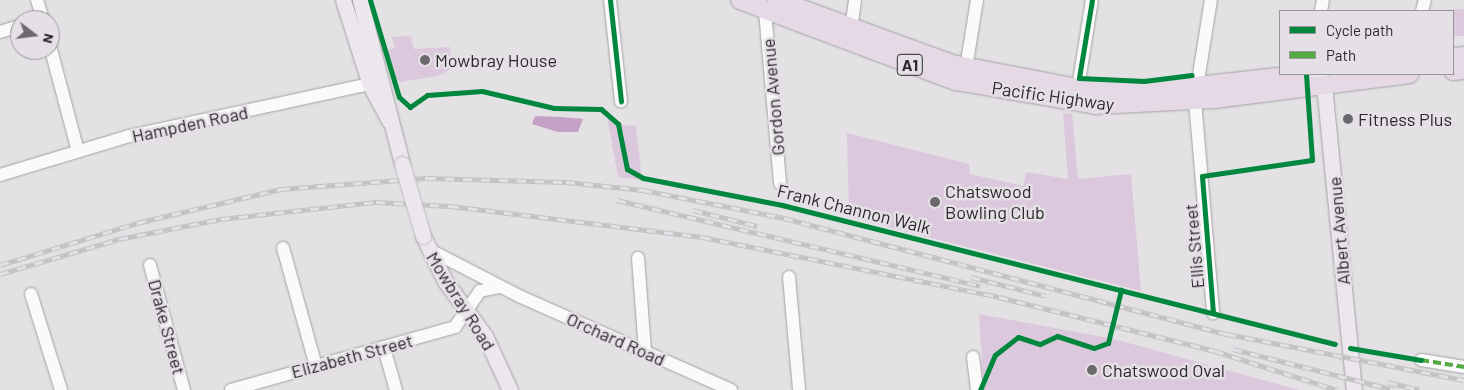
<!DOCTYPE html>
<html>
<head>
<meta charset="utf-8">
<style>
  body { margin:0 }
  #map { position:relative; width:1464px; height:390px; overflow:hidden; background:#e3e1e4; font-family:Barlow,sans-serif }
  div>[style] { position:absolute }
  .green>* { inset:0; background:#dbc8dc }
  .water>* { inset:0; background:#c2a1c5 }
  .roads { filter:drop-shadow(0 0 1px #a4a2a4) drop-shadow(0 0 1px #a4a2a4) }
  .minor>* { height:12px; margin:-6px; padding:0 6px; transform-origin:6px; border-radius:6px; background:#fbfafb }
  .major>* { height:15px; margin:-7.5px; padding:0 7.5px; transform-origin:7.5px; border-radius:7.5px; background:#ece7ed }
  .highway>* { height:18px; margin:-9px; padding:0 9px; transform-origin:9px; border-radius:9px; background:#e4d9e5 }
  .rail>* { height:5px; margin-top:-2.5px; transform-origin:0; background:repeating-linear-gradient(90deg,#e4e0e5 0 9px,#c3c2c3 0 18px); box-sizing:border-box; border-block:1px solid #c3c2c3 }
  .bridges { filter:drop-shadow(0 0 1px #bebebf) drop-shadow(0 0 1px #bebebf) }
  .major-bridge>* { height:15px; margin:-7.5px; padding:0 7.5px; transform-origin:7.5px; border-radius:7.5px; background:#ece7ed }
  .quiet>* { height:4px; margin-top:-2px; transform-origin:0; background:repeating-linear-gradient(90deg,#54ab44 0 8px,transparent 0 12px) }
  .cycleway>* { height:5px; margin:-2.5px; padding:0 2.5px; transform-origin:2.5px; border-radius:2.5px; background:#00873e }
  .dots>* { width:14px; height:14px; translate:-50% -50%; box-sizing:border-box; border:2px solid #e4e0e5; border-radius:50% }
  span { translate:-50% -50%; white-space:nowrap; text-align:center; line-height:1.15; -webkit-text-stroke:5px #e4e0e5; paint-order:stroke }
  .shield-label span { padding:1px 4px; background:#e4e0e5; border:1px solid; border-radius:4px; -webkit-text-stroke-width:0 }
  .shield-label { font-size:16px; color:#2b292b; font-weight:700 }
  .poi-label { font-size:18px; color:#2b292b }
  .left { translate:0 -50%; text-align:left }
  .street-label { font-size:18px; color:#2b292b }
  .legend { position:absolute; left:1279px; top:10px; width:175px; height:65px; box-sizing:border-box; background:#e4e0e5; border:1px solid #9a979b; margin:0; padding:6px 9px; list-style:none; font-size:15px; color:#2b292b }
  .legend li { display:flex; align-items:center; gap:10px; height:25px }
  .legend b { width:25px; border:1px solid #9a979b }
  .north { position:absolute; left:10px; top:10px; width:50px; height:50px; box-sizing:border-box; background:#e4e0e5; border:1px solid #9a979b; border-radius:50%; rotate:105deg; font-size:14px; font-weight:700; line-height:20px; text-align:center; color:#2b292b }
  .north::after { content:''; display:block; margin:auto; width:18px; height:22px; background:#6b696c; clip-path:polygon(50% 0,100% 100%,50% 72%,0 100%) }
</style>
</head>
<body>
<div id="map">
  <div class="green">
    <i style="clip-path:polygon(1464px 9px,1464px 36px,1453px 36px,1453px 11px,1440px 10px)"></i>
    <i style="clip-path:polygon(411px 36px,414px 49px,450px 47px,451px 69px,438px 76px,400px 82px,394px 77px,386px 51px,395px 48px,392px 37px)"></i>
    <i style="clip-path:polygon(1063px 113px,1072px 114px,1078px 179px,1131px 174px,1141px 291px,849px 217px,847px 133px,969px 164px,970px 174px,1023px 186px,1026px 172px,1068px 179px)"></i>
    <i style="clip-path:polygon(607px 116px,621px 125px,636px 126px,642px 180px,618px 177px)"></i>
    <i style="clip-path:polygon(979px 314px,1114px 339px,1299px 390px,984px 390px)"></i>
  </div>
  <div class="water">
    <i style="clip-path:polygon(535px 116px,561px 117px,583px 119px,578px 132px,558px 132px,532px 124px)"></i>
  </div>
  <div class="roads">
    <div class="minor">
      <i style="left:37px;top:0;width:21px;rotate:73deg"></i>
      <i style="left:610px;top:0;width:102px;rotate:83.8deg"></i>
      <i style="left:765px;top:11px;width:173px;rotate:85deg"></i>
      <i style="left:1321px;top:11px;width:11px;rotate:-80deg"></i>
      <i style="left:1422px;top:11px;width:11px;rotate:-75deg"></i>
      <i style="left:851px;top:29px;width:29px;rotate:-82deg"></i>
      <i style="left:0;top:32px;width:21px;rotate:-17deg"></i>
      <i style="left:50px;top:46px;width:109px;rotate:75.1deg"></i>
      <i style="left:966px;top:68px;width:69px;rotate:-80.8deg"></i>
      <i style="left:1197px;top:87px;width:88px;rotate:-80.9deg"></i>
      <i style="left:1078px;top:88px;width:89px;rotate:-81deg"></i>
      <i style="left:1195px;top:101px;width:213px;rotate:85.1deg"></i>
      <i style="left:0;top:175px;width:135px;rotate:-16.8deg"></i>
      <i style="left:129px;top:136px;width:255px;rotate:-12.2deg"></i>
      <i style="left:283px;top:248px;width:123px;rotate:74.4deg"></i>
      <i style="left:430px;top:250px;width:100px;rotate:27.3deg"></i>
      <i style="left:519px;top:296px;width:232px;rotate:23.9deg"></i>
      <i style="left:638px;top:258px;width:94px;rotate:85.7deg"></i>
      <i style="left:150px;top:265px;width:130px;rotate:74.8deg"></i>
      <i style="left:789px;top:277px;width:113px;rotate:84.9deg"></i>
      <i style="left:31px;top:294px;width:101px;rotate:72.6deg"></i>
      <i style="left:384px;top:348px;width:44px;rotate:74.1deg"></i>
      <i style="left:973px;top:357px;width:33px;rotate:83deg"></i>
      <i style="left:1421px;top:360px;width:44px;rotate:9.2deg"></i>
      <i style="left:231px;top:390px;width:233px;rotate:-15.7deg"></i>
      <i style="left:455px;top:327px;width:44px;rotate:-55.2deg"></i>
      <i style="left:480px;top:291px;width:19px;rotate:-12deg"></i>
    </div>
    <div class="major">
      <i style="left:343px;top:0;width:89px;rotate:72.4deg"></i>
      <i style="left:370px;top:85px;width:40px;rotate:62deg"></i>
      <i style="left:360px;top:0;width:169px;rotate:75.6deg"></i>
      <i style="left:1319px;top:74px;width:22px;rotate:74deg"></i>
      <i style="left:1325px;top:95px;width:296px;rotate:84.4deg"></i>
      <i style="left:423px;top:236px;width:50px;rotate:63.9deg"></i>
      <i style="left:445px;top:281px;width:68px;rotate:54deg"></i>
      <i style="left:485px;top:336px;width:60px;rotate:65.2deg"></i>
    </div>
    <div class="highway">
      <i style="left:740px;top:0;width:231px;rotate:20.6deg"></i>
      <i style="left:956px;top:81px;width:142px;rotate:9.7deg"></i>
      <i style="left:1096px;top:105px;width:119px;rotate:-2.9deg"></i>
      <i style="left:1215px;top:99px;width:196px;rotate:-7.3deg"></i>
      <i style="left:777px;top:0;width:186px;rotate:20.1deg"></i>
      <i style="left:952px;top:64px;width:128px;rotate:10.8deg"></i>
      <i style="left:1078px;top:88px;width:82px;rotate:1.4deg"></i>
      <i style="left:1160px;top:90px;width:145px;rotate:-6.3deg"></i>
      <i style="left:1453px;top:57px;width:11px;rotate:-5deg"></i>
      <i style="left:1453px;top:71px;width:11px;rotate:-5deg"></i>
    </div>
  </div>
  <div class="rail">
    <i style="left:617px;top:200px;width:373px;rotate:13.3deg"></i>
    <i style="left:693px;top:210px;width:66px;rotate:14deg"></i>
    <i style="left:0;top:265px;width:143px;rotate:-17deg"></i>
    <i style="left:137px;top:223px;width:148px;rotate:-13.3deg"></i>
    <i style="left:281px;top:189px;width:146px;rotate:-4.3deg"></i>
    <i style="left:427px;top:178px;width:139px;rotate:1.6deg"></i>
    <i style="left:566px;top:182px;width:77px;rotate:5.9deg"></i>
    <i style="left:643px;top:190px;width:144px;rotate:11.2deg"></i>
    <i style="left:784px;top:218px;width:458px;rotate:14.7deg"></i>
    <i style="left:1227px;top:334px;width:241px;rotate:11deg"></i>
    <i style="left:0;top:274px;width:124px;rotate:-16.4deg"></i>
    <i style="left:119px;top:239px;width:104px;rotate:-11.1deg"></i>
    <i style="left:221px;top:219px;width:156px;rotate:-6.3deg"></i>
    <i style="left:376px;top:202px;width:74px;rotate:3.1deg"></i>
    <i style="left:450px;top:206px;width:254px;rotate:7deg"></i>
    <i style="left:702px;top:237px;width:303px;rotate:11.4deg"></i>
    <i style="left:999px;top:297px;width:223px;rotate:14deg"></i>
    <i style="left:1215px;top:351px;width:128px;rotate:17.7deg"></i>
    <i style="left:971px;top:277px;width:77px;rotate:14.2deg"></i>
    <i style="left:1233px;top:349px;width:167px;rotate:14.2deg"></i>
    <i style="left:1388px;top:382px;width:32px;rotate:14deg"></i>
  </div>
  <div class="bridges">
    <div class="major-bridge">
      <i style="left:402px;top:164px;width:75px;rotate:73.7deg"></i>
    </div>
  </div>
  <div class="quiet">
    <i style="left:1421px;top:360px;width:44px;rotate:9.2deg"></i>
  </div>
  <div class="cycleway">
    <i style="left:370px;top:0;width:101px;rotate:73.4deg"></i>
    <i style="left:399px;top:97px;width:15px;rotate:42deg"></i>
    <i style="left:410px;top:107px;width:21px;rotate:-35deg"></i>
    <i style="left:427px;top:95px;width:55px;rotate:-4.2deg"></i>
    <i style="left:482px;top:91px;width:74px;rotate:13.3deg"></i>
    <i style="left:554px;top:108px;width:47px;rotate:1.2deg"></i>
    <i style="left:601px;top:109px;width:23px;rotate:41deg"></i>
    <i style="left:618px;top:124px;width:46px;rotate:78.7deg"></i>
    <i style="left:627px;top:169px;width:18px;rotate:29deg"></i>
    <i style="left:643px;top:178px;width:142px;rotate:11deg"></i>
    <i style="left:782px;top:205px;width:570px;rotate:14.11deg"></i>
    <i style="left:610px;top:0;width:102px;rotate:83.8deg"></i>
    <i style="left:1092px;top:0;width:79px;rotate:99.5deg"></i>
    <i style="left:1079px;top:78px;width:65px;rotate:2.6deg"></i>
    <i style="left:1144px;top:81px;width:48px;rotate:-7.1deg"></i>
    <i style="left:1213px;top:313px;width:137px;rotate:-94.6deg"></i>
    <i style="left:1202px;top:176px;width:111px;rotate:-8.3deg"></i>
    <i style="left:1312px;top:160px;width:86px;rotate:-94deg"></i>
    <i style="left:1350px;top:348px;width:72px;rotate:9.6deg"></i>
    <i style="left:980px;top:390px;width:38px;rotate:-67deg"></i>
    <i style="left:995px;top:355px;width:29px;rotate:-38deg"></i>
    <i style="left:1018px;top:337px;width:23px;rotate:18deg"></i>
    <i style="left:1040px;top:344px;width:19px;rotate:-25deg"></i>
    <i style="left:1057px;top:336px;width:39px;rotate:18deg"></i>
    <i style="left:1094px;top:348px;width:15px;rotate:-20deg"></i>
    <i style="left:1108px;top:343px;width:55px;rotate:-76.2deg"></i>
  </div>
  <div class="dots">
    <i style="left:425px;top:60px;background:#6b696c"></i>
    <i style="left:1348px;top:119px;background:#6b696c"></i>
    <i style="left:935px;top:202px;background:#6b696c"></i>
    <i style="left:1092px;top:370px;background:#6b696c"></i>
  </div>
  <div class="shield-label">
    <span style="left:910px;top:65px">A1</span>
  </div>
  <div class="poi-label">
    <span class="left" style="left:435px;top:60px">Mowbray House</span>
    <span class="left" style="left:1358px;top:119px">Fitness Plus</span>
    <span class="left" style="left:945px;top:202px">Chatswood<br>Bowling Club</span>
    <span class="left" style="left:1102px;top:370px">Chatswood Oval</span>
  </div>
  <div class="street-label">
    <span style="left:1053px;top:96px;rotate:8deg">Pacific Highway</span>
    <span style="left:773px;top:97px;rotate:-95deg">Gordon Avenue</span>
    <span style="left:190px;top:124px;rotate:-12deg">Hampden Road</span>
    <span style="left:854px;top:209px;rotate:14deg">Frank Channon Walk</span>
    <span style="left:1339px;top:231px;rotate:-95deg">Albert Avenue</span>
    <span style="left:1194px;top:246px;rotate:-95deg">Ellis Street</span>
    <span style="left:461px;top:301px;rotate:58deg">Mowbray Road</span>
    <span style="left:167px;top:327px;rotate:75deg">Drake Street</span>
    <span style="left:616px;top:339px;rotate:24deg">Orchard Road</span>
    <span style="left:352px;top:356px;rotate:-15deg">Elizabeth Street</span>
  </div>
  <ul class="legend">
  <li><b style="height:6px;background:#00873e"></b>Cycle path</li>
  <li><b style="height:6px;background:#54ab44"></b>Path</li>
  </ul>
  <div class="north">N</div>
</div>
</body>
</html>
